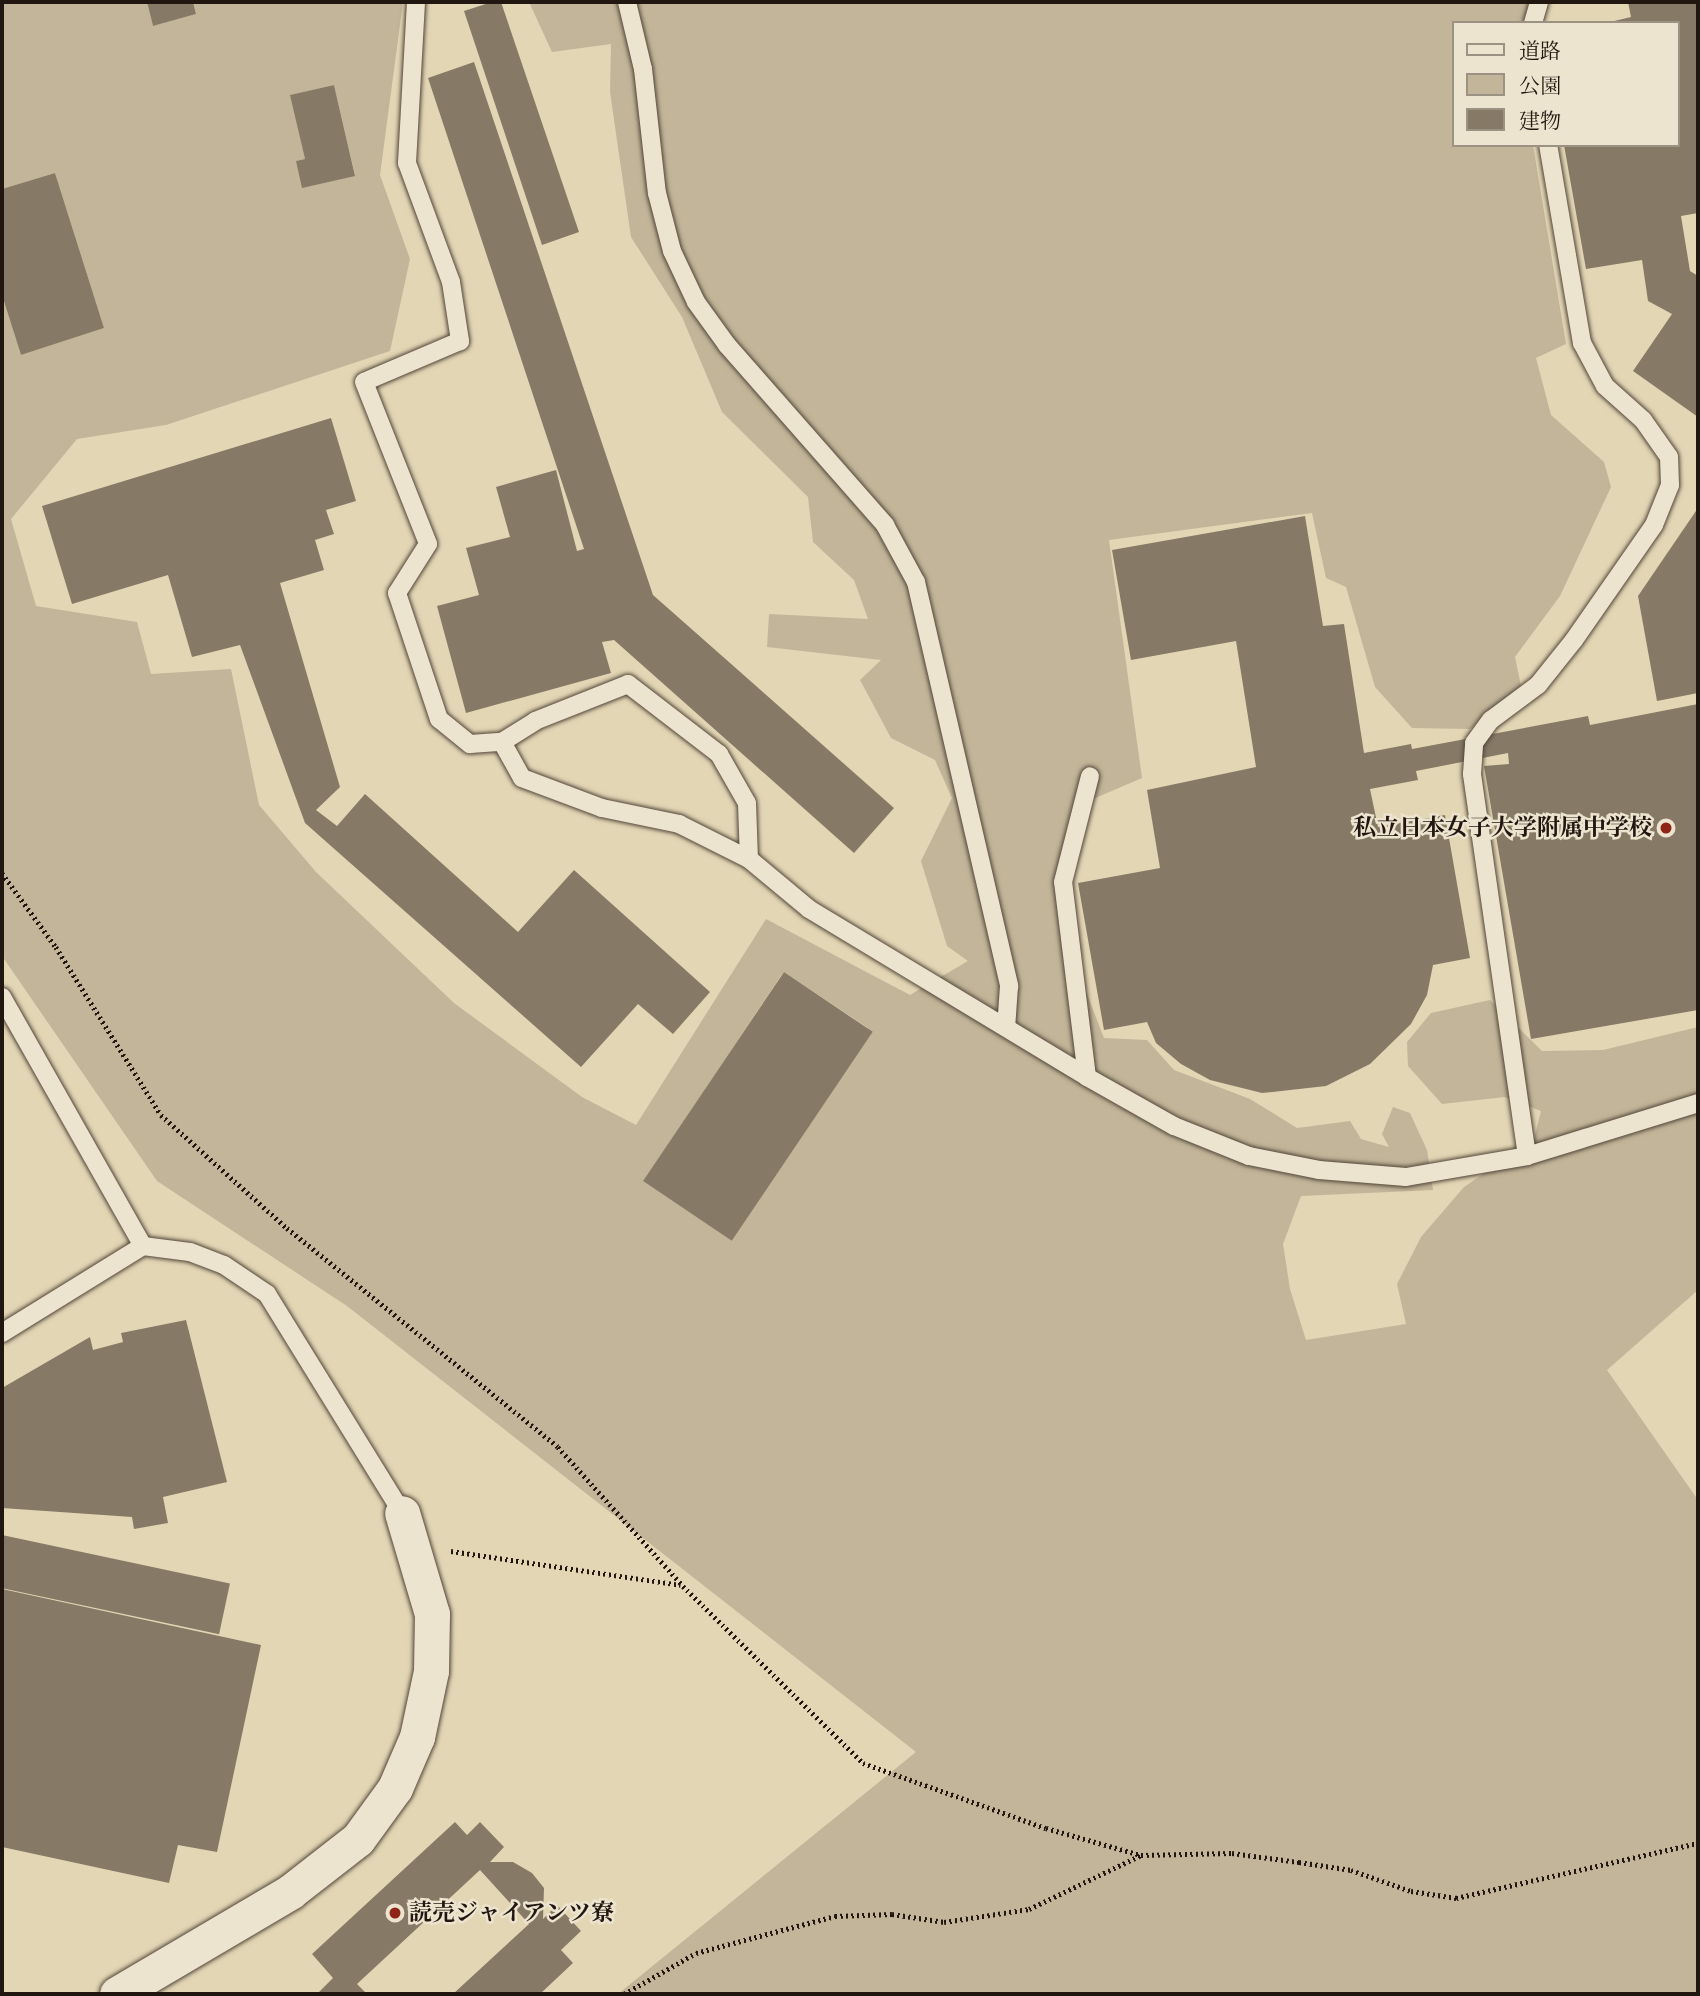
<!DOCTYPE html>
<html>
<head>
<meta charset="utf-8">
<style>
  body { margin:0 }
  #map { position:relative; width:1700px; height:1996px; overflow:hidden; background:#e3d6b5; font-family:"Libre Bodoni","Noto Serif JP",serif }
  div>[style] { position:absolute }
  .green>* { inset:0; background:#c2b599 }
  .building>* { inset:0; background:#867a66; transform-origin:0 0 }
  .path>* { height:4.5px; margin-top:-2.25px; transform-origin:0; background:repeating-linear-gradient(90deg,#221610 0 2px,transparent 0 5.5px) }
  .roads { filter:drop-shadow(0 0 2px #524639) drop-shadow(0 0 2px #524639) }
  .lane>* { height:18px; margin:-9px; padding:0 9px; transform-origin:9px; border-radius:9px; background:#ede4cf }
  .street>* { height:35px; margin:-17.5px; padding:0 17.5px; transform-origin:17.5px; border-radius:17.5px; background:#ede4cf }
  .dots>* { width:19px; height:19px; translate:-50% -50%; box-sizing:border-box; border:4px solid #ede4cf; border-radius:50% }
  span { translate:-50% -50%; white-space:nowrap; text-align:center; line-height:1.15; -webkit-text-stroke:5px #ede4cf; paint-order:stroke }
  .poi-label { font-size:23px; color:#221610; font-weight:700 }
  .right { translate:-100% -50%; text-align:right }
  .left { translate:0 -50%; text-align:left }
  .frame { position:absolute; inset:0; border:4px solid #221610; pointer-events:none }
  .legend { position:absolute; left:1452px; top:21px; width:228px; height:126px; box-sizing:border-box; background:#ede4cf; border:2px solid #9c9283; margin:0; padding:9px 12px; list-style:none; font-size:21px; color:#221610 }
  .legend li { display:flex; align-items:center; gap:14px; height:35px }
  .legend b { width:35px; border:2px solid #9c9283 }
</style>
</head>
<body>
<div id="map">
  <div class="green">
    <i style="clip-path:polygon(evenodd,2px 2px,147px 2px,153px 26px,196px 14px,193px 2px,403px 2px,380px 175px,410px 259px,390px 351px,166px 425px,77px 439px,11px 519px,36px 606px,137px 622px,151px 674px,231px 669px,259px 805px,316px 872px,454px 1003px,582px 1097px,636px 1125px,766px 919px,910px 995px,968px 961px,947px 946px,921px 861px,952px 798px,935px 760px,891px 738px,860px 680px,881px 660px,767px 647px,769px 614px,868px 619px,854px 580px,813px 542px,808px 497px,722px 412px,682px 317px,631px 237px,610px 92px,611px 44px,552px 52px,529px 2px,1532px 2px,1529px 23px,1453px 23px,1453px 145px,1533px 145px,1566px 344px,1536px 358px,1551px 415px,1604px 462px,1611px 487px,1560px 596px,1515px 657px,1521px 686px,1470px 729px,1412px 728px,1375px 687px,1346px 587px,1326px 578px,1312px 513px,1109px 540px,1142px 778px,1093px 799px,1070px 890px,1080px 976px,1104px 1038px,1147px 1040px,1174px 1070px,1250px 1099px,1297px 1128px,1350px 1121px,1361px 1139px,1389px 1147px,1382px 1134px,1393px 1107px,1410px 1113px,1427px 1150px,1433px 1190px,1301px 1196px,1283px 1244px,1290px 1289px,1306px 1340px,1406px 1324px,1397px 1284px,1421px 1237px,1464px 1187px,1534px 1139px,1541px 1111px,1505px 1097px,1442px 1104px,1408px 1066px,1407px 1042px,1431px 1013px,1490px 1000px,1542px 1051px,1603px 1050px,1698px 1027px,1698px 1290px,1607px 1370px,1698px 1500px,1698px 1994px,618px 1994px,916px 1752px,347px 1306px,157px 1181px,2px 956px,2px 295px,21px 355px,104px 328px,55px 173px,2px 189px,2px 2px,334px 85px,355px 175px,296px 161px,305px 159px,291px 95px,334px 85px,2px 2px,784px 972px,868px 1028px,644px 1181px,782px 974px,784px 972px)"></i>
  </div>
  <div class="building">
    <i style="clip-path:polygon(147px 2px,193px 2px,196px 14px,153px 26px)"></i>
    <i style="clip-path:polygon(492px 2px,501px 2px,579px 232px,542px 245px,464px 11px)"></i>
    <i style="clip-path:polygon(1628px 2px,1698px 2px,1698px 213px,1681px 216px,1690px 271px,1698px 276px,1698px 417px,1633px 371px,1672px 314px,1648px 301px,1642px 260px,1586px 269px,1564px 145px,1677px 145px,1677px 23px,1606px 23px,1631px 17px)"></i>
    <i style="clip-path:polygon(474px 62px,653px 595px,894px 808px,854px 853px,614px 640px,602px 642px,611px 673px,466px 713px,437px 606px,479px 595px,466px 548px,510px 537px,496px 487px,556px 470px,577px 551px,584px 549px,428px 78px)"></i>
    <i style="clip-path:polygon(334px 85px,355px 176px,302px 188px,296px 161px,305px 159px,290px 95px)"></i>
    <i style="clip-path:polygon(55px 173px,104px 328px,21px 355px,2px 295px,2px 189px)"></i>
    <i style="clip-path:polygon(331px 418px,356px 501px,326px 510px,334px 534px,315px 540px,324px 570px,280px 583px,340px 787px,316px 810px,337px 826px,365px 794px,518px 932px,574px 870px,710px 992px,673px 1034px,638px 1004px,581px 1067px,305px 823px,240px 645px,192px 657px,168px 575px,72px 604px,42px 506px)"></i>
    <i style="clip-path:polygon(1698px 508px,1698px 693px,1657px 701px,1638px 596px)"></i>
    <i style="clip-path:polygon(1305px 516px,1323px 626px,1344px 624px,1364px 753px,1411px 744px,1412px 749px,1588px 716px,1590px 725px,1698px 704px,1698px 1010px,1531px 1039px,1484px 766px,1509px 764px,1508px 753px,1416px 771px,1418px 780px,1370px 789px,1378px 827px,1445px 815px,1470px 958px,1433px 965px,1427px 995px,1411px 1024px,1370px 1064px,1326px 1086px,1262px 1093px,1210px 1080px,1181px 1064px,1156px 1043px,1147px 1022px,1104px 1030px,1078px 883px,1160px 868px,1147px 790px,1256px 767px,1236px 641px,1131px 660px,1112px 550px)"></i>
    <i style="left:784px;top:972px;width:107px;height:252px;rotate:34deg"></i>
    <i style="clip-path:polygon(186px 1320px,227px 1482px,163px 1497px,168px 1523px,134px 1529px,132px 1517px,2px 1508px,2px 1388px,90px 1337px,93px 1350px,123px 1342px,121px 1333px)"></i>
    <i style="left:2px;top:1535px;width:233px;height:52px;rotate:12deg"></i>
    <i style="clip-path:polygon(2px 1589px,261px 1645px,217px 1852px,178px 1845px,169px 1883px,2px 1847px)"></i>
    <i style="clip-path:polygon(455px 1822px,467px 1835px,480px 1822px,504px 1847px,490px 1862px,513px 1862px,532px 1873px,544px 1888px,543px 1919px,557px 1905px,581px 1931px,561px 1950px,573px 1963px,540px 1994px,453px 1994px,529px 1924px,480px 1870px,357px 1984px,367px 1994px,317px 1994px,333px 1978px,312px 1954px)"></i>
  </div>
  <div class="path">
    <i style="left:2px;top:873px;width:92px;rotate:53.9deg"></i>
    <i style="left:56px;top:947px;width:198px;rotate:58deg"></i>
    <i style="left:161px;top:1115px;width:169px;rotate:41.9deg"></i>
    <i style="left:287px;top:1228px;width:348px;rotate:38.9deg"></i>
    <i style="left:558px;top:1447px;width:187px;rotate:48deg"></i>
    <i style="left:683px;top:1586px;width:252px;rotate:44.5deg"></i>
    <i style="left:863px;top:1763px;width:194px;rotate:19.6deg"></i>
    <i style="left:1046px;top:1828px;width:99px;rotate:15.9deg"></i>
    <i style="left:451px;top:1551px;width:232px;rotate:8.4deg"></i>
    <i style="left:624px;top:1994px;width:83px;rotate:-29.7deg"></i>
    <i style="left:696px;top:1953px;width:144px;rotate:-14.9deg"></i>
    <i style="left:835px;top:1916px;width:57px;rotate:-2deg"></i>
    <i style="left:892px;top:1914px;width:53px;rotate:8.7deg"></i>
    <i style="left:944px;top:1922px;width:86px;rotate:-8.7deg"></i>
    <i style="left:1029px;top:1909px;width:124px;rotate:-25.7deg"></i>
    <i style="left:1141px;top:1855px;width:91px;rotate:-1.3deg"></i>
    <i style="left:1232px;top:1853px;width:68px;rotate:7.7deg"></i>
    <i style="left:1299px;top:1862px;width:53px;rotate:8.7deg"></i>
    <i style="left:1351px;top:1870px;width:64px;rotate:19.3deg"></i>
    <i style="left:1411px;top:1891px;width:46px;rotate:8.8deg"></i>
    <i style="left:1456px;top:1898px;width:248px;rotate:-12.8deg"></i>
  </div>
  <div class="roads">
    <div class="lane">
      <i style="left:416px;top:2px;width:161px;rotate:93.2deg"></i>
      <i style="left:407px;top:163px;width:127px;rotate:69.7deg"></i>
      <i style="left:451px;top:282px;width:60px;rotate:81.3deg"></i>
      <i style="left:460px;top:341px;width:104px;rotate:156.9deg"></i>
      <i style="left:364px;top:382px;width:174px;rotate:68.4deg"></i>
      <i style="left:428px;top:544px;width:58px;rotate:122.3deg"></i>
      <i style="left:397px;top:593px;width:133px;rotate:71.6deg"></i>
      <i style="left:439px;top:719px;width:40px;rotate:39deg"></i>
      <i style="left:470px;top:744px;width:32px;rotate:-4deg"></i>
      <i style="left:502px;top:742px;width:39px;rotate:-32deg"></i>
      <i style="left:535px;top:721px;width:100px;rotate:-21.7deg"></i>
      <i style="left:628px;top:684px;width:115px;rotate:37.6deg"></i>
      <i style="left:719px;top:754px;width:56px;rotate:60.3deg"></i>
      <i style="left:747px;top:803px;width:56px;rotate:88deg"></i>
      <i style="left:627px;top:2px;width:69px;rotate:76.6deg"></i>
      <i style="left:643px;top:69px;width:125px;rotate:83.6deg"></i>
      <i style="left:657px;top:193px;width:60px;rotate:75.5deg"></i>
      <i style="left:672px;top:251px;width:56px;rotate:64.8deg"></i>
      <i style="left:696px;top:302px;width:53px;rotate:54.2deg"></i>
      <i style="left:727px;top:345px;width:240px;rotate:48.7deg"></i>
      <i style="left:885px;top:525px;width:65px;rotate:61.5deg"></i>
      <i style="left:916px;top:582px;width:415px;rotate:77deg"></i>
      <i style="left:1009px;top:986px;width:39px;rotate:94deg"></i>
      <i style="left:1533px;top:23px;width:22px;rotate:-74deg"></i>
      <i style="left:502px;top:742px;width:41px;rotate:60.9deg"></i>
      <i style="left:522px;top:778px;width:85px;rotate:20.6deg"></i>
      <i style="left:602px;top:808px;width:79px;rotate:11.7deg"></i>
      <i style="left:679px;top:824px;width:78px;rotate:26.6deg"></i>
      <i style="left:749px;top:859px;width:78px;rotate:39.8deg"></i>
      <i style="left:809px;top:909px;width:325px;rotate:31.1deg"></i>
      <i style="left:1087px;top:1077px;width:100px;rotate:29.4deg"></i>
      <i style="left:1174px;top:1126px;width:81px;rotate:21.8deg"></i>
      <i style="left:1249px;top:1156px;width:71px;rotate:11.3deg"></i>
      <i style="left:1319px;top:1170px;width:87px;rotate:4.6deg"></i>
      <i style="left:1406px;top:1177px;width:123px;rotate:-9.8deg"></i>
      <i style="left:1527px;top:1156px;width:179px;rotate:-17.2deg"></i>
      <i style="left:2px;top:997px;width:286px;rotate:60.5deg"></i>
      <i style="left:1087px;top:1077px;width:196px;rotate:-97deg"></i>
      <i style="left:1063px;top:882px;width:109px;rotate:-75.7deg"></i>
      <i style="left:1527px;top:1156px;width:386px;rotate:-98.2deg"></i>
      <i style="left:1472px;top:774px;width:31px;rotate:-86deg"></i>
      <i style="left:1474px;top:743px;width:29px;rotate:-54deg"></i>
      <i style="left:1491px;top:720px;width:59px;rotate:-36.7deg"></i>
      <i style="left:1538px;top:685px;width:58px;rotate:-51.3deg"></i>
      <i style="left:1574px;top:640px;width:140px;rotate:-55.2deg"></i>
      <i style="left:1654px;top:525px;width:43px;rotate:-68.2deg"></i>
      <i style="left:1670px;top:485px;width:28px;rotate:-92deg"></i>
      <i style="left:1669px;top:457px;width:45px;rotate:-125.1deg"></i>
      <i style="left:1643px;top:420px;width:51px;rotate:-138.2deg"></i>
      <i style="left:1605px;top:386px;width:49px;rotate:-118.1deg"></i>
      <i style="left:1582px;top:343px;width:201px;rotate:-99.7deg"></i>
      <i style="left:2px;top:1333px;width:166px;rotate:-31.7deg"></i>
      <i style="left:143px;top:1246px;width:47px;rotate:7.3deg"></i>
      <i style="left:190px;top:1252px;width:36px;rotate:21deg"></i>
      <i style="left:224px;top:1265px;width:52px;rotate:34deg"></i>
      <i style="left:267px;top:1294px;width:257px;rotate:58.3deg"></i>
    </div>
    <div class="street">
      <i style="left:117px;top:1994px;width:201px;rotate:-30.5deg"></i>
      <i style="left:290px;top:1892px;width:86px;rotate:-37.9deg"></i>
      <i style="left:358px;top:1839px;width:63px;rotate:-54deg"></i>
      <i style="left:395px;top:1788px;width:56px;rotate:-66.7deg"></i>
      <i style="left:417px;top:1737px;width:67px;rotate:-78deg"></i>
      <i style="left:431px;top:1671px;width:57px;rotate:-89deg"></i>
      <i style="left:432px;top:1614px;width:105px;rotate:-106.5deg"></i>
    </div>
  </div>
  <div class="dots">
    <i style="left:1666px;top:828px;background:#8f2418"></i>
    <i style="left:395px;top:1913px;background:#8f2418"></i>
  </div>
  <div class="poi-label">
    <span class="right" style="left:1652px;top:828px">私立日本女子大学附属中学校</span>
    <span class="left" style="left:409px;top:1913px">読売ジャイアンツ寮</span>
  </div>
  <div class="frame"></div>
  <ul class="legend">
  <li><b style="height:9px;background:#ede4cf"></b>道路</li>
  <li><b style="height:19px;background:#c2b599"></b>公園</li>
  <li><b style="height:19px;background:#867a66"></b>建物</li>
  </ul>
</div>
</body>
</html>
